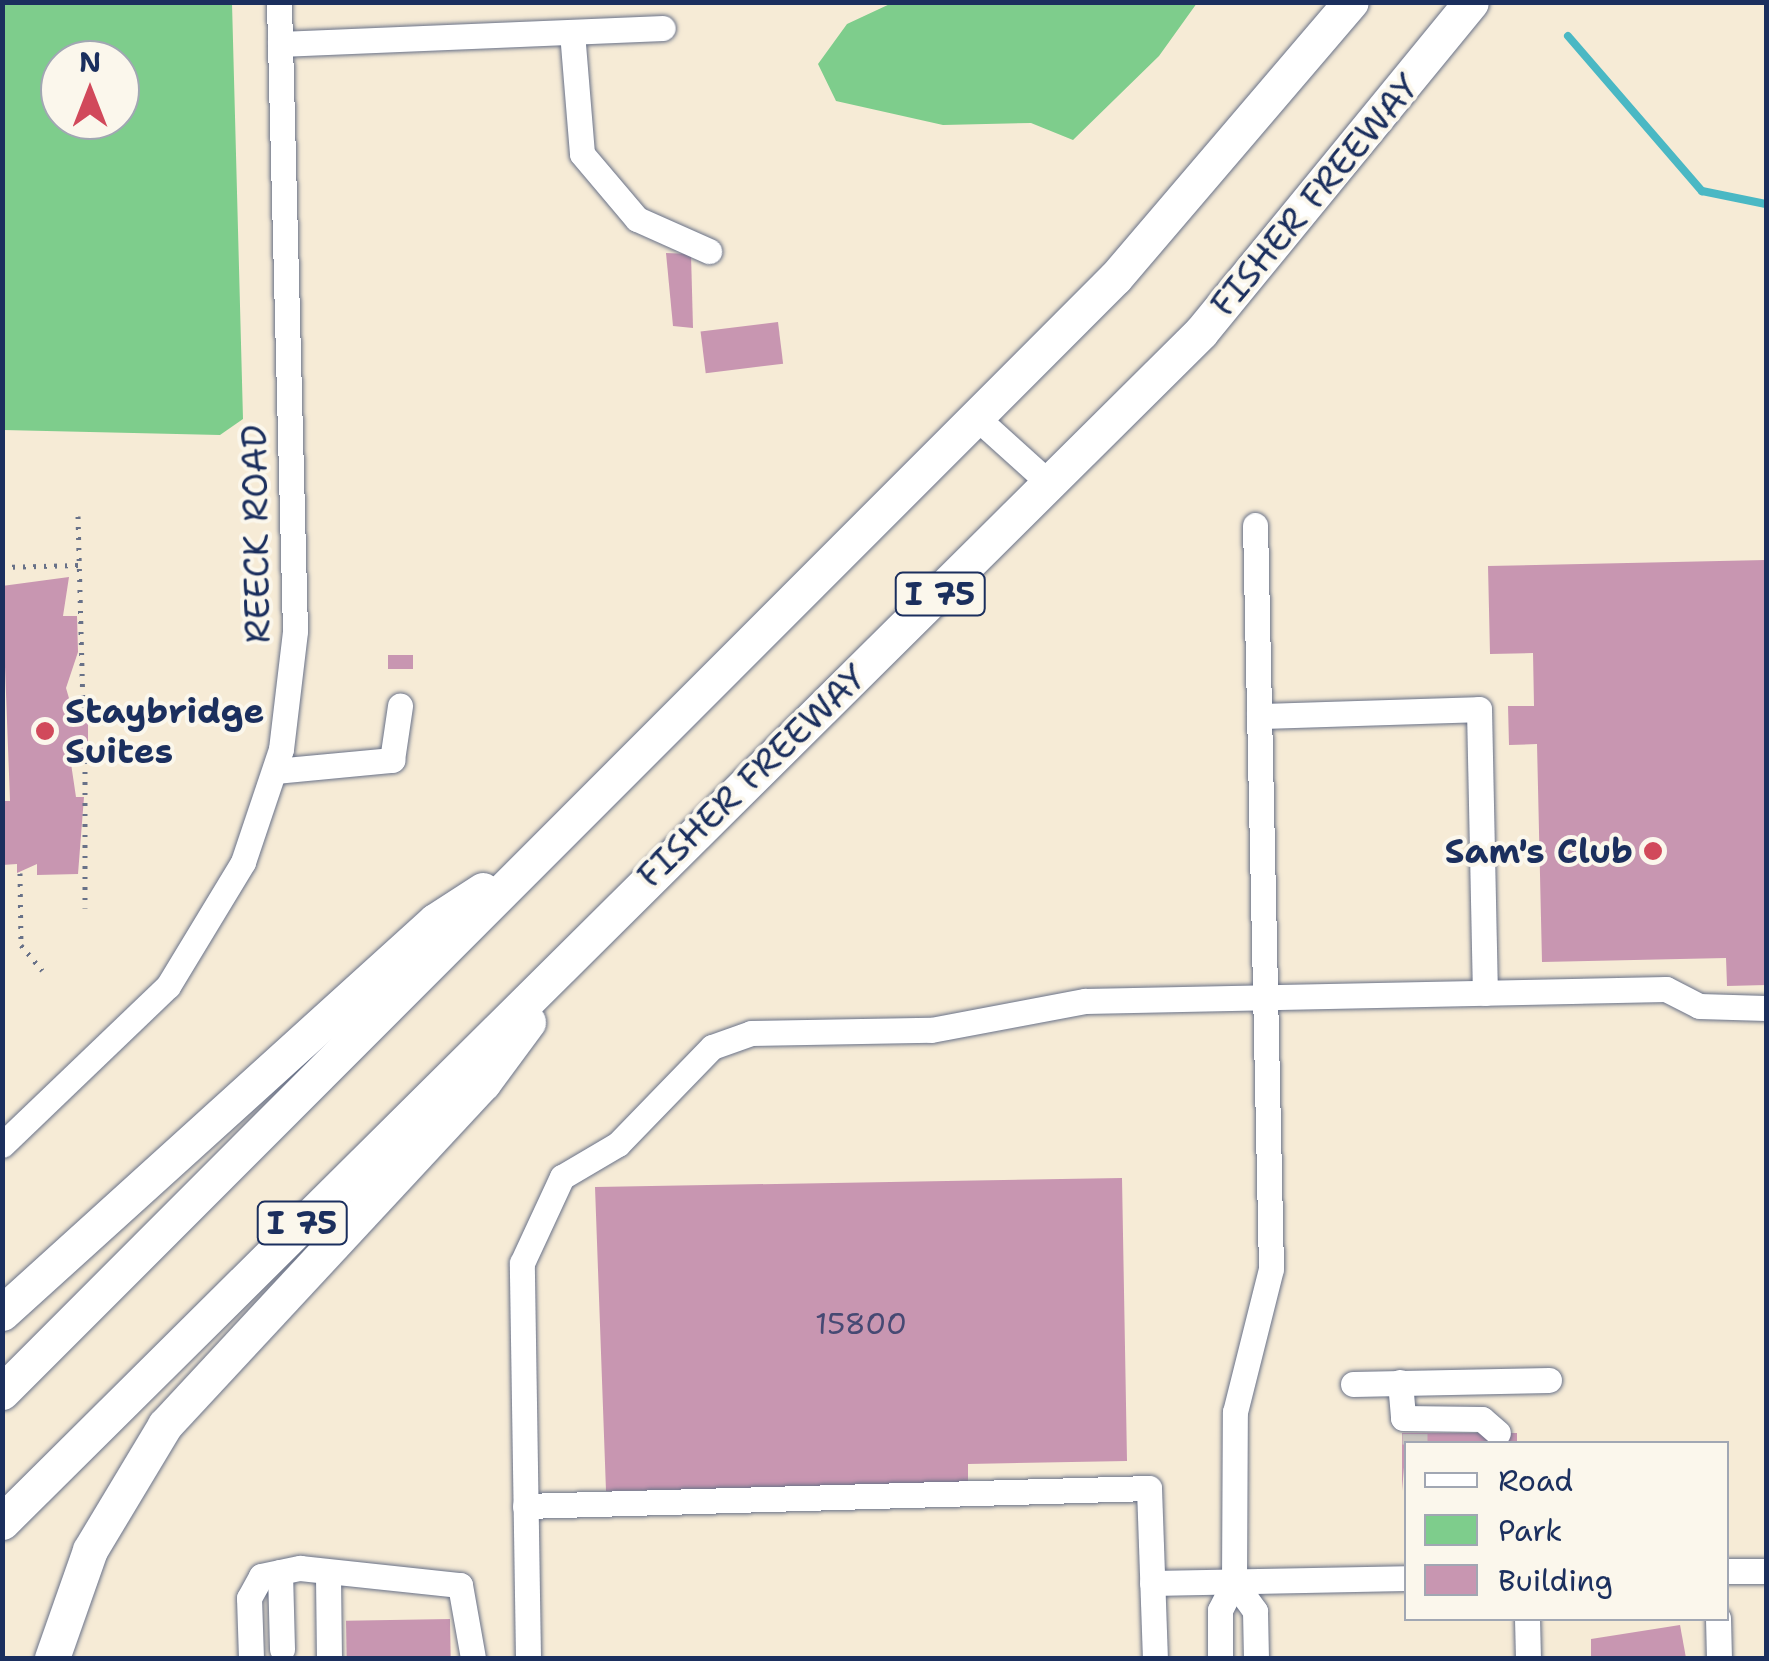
<!DOCTYPE html>
<html>
<head>
<meta charset="utf-8">
<style>
  body { margin:0 }
  #map { position:relative; width:1769px; height:1661px; overflow:hidden; background:#f6ebd6; font-family:"Shantell Sans",sans-serif }
  div>[style] { position:absolute }
  .green>* { inset:0; background:#7ecd8c }
  .stream>* { height:8px; margin:-4px; padding:0 4px; transform-origin:4px; border-radius:4px; background:#4ab8c4 }
  .building>* { inset:0; background:#c896b1; transform-origin:0 0 }
  .minor-tunnel>* { height:25px; margin-top:-12.5px; transform-origin:0; background:repeating-linear-gradient(90deg,#cac5be 0 25px,transparent 0 37px) }
  .path>* { height:5px; margin-top:-2.5px; transform-origin:0; background:repeating-linear-gradient(90deg,#687188 0 2.5px,transparent 0 10.5px) }
  .roads { filter:drop-shadow(0 0 2px #687188) drop-shadow(0 0 2px #687188) }
  .minor>* { height:25px; margin:-12.5px; padding:0 12.5px; transform-origin:12.5px; border-radius:12.5px; background:#fff }
  .highway>* { height:35px; margin:-17.5px; padding:0 17.5px; transform-origin:17.5px; border-radius:17.5px; background:#fff }
  .dots>* { width:28px; height:28px; translate:-50% -50%; box-sizing:border-box; border:5px solid #fbf7ec; border-radius:50% }
  span { translate:-50% -50%; white-space:nowrap; text-align:center; line-height:1.15; -webkit-text-stroke:8px #fbf7ec; paint-order:stroke }
  .number-label { font-size:30px; color:#464973 }
  .number-label span { -webkit-text-stroke-width:0 }
  .shield-label span { padding:2px 8px; background:#fbf7ec; border:2px solid; border-radius:8px; -webkit-text-stroke-width:0 }
  .shield-label { font-size:32px; color:#1b2f5e; font-weight:700 }
  .street-label { font-size:35px; color:#1b2f5e }
  .poi-label { font-size:35px; color:#1b2f5e; font-weight:700 }
  .left { translate:0 -50%; text-align:left }
  .right { translate:-100% -50%; text-align:right }
  .frame { position:absolute; inset:0; border:5px solid #1b2f5e; pointer-events:none }
  .legend { position:absolute; left:1404px; top:1441px; width:325px; height:180px; box-sizing:border-box; background:#fbf7ec; border:2px solid #a1a7b3; margin:0; padding:12px 18px; list-style:none; font-size:30px; color:#1b2f5e }
  .legend li { display:flex; align-items:center; gap:20px; height:50px }
  .legend b { width:50px; border:2px solid #a1a7b3 }
  .north { position:absolute; left:40px; top:40px; width:100px; height:100px; box-sizing:border-box; background:#fbf7ec; border:2px solid #a1a7b3; border-radius:50%; rotate:0deg; font-size:28px; font-weight:700; line-height:40px; text-align:center; color:#1b2f5e }
  .north::after { content:''; display:block; margin:auto; width:35px; height:45px; background:#d1495b; clip-path:polygon(50% 0,100% 100%,50% 72%,0 100%) }
</style>
</head>
<body>
<div id="map">
  <div class="green">
    <i style="clip-path:polygon(evenodd,3px 2px,232px 3px,243px 419px,220px 435px,3px 430px,3px 2px,60px 60px,120px 60px,120px 120px,60px 120px,60px 60px)"></i>
    <i style="clip-path:polygon(892px 3px,892px 2px,1197px 3px,1159px 56px,1073px 140px,1031px 123px,943px 125px,836px 101px,818px 64px,847px 24px)"></i>
  </div>
  <div class="stream">
    <i style="left:1568px;top:36px;width:205px;rotate:49.2deg"></i>
    <i style="left:1702px;top:191px;width:65px;rotate:11.5deg"></i>
  </div>
  <div class="building">
    <i style="clip-path:polygon(666px 253px,691px 254px,693px 328px,673px 326px)"></i>
    <i style="left:778px;top:322px;width:42px;height:78px;rotate:83deg"></i>
    <i style="clip-path:polygon(1766px 560px,1766px 985px,1727px 986px,1726px 958px,1542px 962px,1537px 744px,1509px 745px,1508px 706px,1534px 706px,1533px 653px,1490px 654px,1488px 566px)"></i>
    <i style="clip-path:polygon(69px 577px,63px 616px,77px 616px,78px 652px,66px 688px,73px 712px,88px 712px,88px 750px,69px 750px,76px 797px,84px 797px,78px 874px,37px 875px,37px 864px,17px 873px,17px 864px,2px 865px,2px 801px,10px 801px,2px 586px)"></i>
    <i style="left:413px;top:655px;width:14px;height:25px;rotate:90deg"></i>
    <i style="clip-path:polygon(1122px 1178px,1127px 1461px,968px 1464px,968px 1485px,606px 1491px,595px 1187px)"></i>
    <i style="clip-path:polygon(1402px 1433px,1517px 1433px,1517px 1444px,1406px 1444px,1402px 1491px)"></i>
    <i style="left:450px;top:1619px;width:39px;height:104px;rotate:89deg"></i>
    <i style="clip-path:polygon(1680px 1625px,1686px 1658px,1591px 1658px,1591px 1639px)"></i>
  </div>
  <div class="minor-tunnel">
    <i style="left:1415px;top:1433px;width:11px;rotate:90deg"></i>
  </div>
  <div class="path">
    <i style="left:78px;top:516px;width:196px;rotate:88.5deg"></i>
    <i style="left:2px;top:567px;width:77px;rotate:-1.5deg"></i>
    <i style="left:84px;top:712px;width:112px;rotate:0.5deg"></i>
    <i style="left:85px;top:750px;width:158px;rotate:90deg"></i>
    <i style="left:20px;top:873px;width:72px;rotate:89.2deg"></i>
    <i style="left:21px;top:945px;width:33px;rotate:50deg"></i>
  </div>
  <div class="roads">
    <div class="minor">
      <i style="left:572px;top:32px;width:122px;rotate:85.3deg"></i>
      <i style="left:582px;top:154px;width:85px;rotate:49.8deg"></i>
      <i style="left:637px;top:219px;width:79px;rotate:24deg"></i>
      <i style="left:280px;top:44px;width:383px;rotate:-2.4deg"></i>
      <i style="left:977px;top:418px;width:98px;rotate:42.1deg"></i>
      <i style="left:1259px;top:716px;width:220px;rotate:-1.8deg"></i>
      <i style="left:1479px;top:709px;width:284px;rotate:88.8deg"></i>
      <i style="left:275px;top:771px;width:118px;rotate:-5.4deg"></i>
      <i style="left:392px;top:760px;width:55px;rotate:-81.6deg"></i>
      <i style="left:2px;top:1145px;width:230px;rotate:-43.8deg"></i>
      <i style="left:168px;top:986px;width:145px;rotate:-58.8deg"></i>
      <i style="left:243px;top:862px;width:119px;rotate:-71.4deg"></i>
      <i style="left:281px;top:749px;width:119px;rotate:-83.2deg"></i>
      <i style="left:295px;top:631px;width:629px;rotate:-91.46deg"></i>
      <i style="left:1400px;top:1382px;width:36px;rotate:85deg"></i>
      <i style="left:1403px;top:1418px;width:79px;rotate:0.7deg"></i>
      <i style="left:1482px;top:1419px;width:21px;rotate:41deg"></i>
      <i style="left:1353px;top:1384px;width:196px;rotate:-1.2deg"></i>
      <i style="left:525px;top:1506px;width:624px;rotate:-1.65deg"></i>
      <i style="left:1149px;top:1488px;width:170px;rotate:88deg"></i>
      <i style="left:1726px;top:1571px;width:40px"></i>
      <i style="left:280px;top:1572px;width:77px;rotate:88.5deg"></i>
      <i style="left:328px;top:1577px;width:81px;rotate:89.3deg"></i>
      <i style="left:1234px;top:1582px;width:170px;rotate:-89.7deg"></i>
      <i style="left:1235px;top:1412px;width:147px;rotate:-75.9deg"></i>
      <i style="left:1271px;top:1269px;width:744px;rotate:-91.23deg"></i>
      <i style="left:1152px;top:1583px;width:254px;rotate:-1.1deg"></i>
      <i style="left:1527px;top:1618px;width:40px;rotate:88.6deg"></i>
      <i style="left:1718px;top:1618px;width:40px;rotate:88.6deg"></i>
      <i style="left:251px;top:1658px;width:60px;rotate:-91.9deg"></i>
      <i style="left:249px;top:1598px;width:25px;rotate:-61deg"></i>
      <i style="left:261px;top:1576px;width:40px;rotate:-12deg"></i>
      <i style="left:300px;top:1568px;width:161px;rotate:6.1deg"></i>
      <i style="left:460px;top:1585px;width:74px;rotate:79.9deg"></i>
      <i style="left:528px;top:1658px;width:395px;rotate:-90.9deg"></i>
      <i style="left:522px;top:1263px;width:95px;rotate:-65.1deg"></i>
      <i style="left:562px;top:1177px;width:65px;rotate:-30.5deg"></i>
      <i style="left:618px;top:1144px;width:135px;rotate:-45.9deg"></i>
      <i style="left:712px;top:1047px;width:41px;rotate:-19.7deg"></i>
      <i style="left:751px;top:1033px;width:180px;rotate:-1deg"></i>
      <i style="left:931px;top:1030px;width:157px;rotate:-10.7deg"></i>
      <i style="left:1085px;top:1001px;width:581px;rotate:-1.18deg"></i>
      <i style="left:1666px;top:989px;width:37px;rotate:27deg"></i>
      <i style="left:1699px;top:1006px;width:67px;rotate:1.7deg"></i>
      <i style="left:1220px;top:1658px;width:48px;rotate:-90deg"></i>
      <i style="left:1220px;top:1610px;width:31px;rotate:-63deg"></i>
      <i style="left:1234px;top:1582px;width:36px;rotate:54deg"></i>
      <i style="left:1255px;top:1611px;width:47px;rotate:88.8deg"></i>
    </div>
    <div class="highway">
      <i style="left:2px;top:1313px;width:584px;rotate:-42.15deg"></i>
      <i style="left:435px;top:921px;width:57px;rotate:-32.9deg"></i>
      <i style="left:2px;top:1392px;width:1575px;rotate:-45.03deg"></i>
      <i style="left:1115px;top:278px;width:363px;rotate:-49.5deg"></i>
      <i style="left:2px;top:1522px;width:1689px;rotate:-44.78deg"></i>
      <i style="left:1201px;top:332px;width:426px;rotate:-50.7deg"></i>
      <i style="left:52px;top:1658px;width:114px;rotate:-70.6deg"></i>
      <i style="left:90px;top:1550px;width:146px;rotate:-59deg"></i>
      <i style="left:165px;top:1425px;width:467px;rotate:-47.1deg"></i>
      <i style="left:483px;top:1083px;width:76px;rotate:-53.6deg"></i>
    </div>
  </div>
  <div class="dots">
    <i style="left:45px;top:731px;background:#d1495b"></i>
    <i style="left:1653px;top:851px;background:#d1495b"></i>
  </div>
  <div class="number-label">
    <span style="left:861px;top:1324px">15800</span>
  </div>
  <div class="shield-label">
    <span style="left:940px;top:594px">I 75</span>
    <span style="left:302px;top:1223px">I 75</span>
  </div>
  <div class="street-label">
    <span style="left:1315px;top:195px;rotate:-50deg">FISHER FREEWAY</span>
    <span style="left:256px;top:534px;rotate:-91deg">REECK ROAD</span>
    <span style="left:752px;top:776px;rotate:-44deg">FISHER FREEWAY</span>
  </div>
  <div class="poi-label">
    <span class="left" style="left:65px;top:731px">Staybridge<br>Suites</span>
    <span class="right" style="left:1633px;top:851px">Sam's Club</span>
  </div>
  <div class="frame"></div>
  <ul class="legend">
  <li><b style="height:12px;background:#fff"></b>Road</li>
  <li><b style="height:28px;background:#7ecd8c"></b>Park</li>
  <li><b style="height:28px;background:#c896b1"></b>Building</li>
  </ul>
  <div class="north">N</div>
</div>
</body>
</html>
